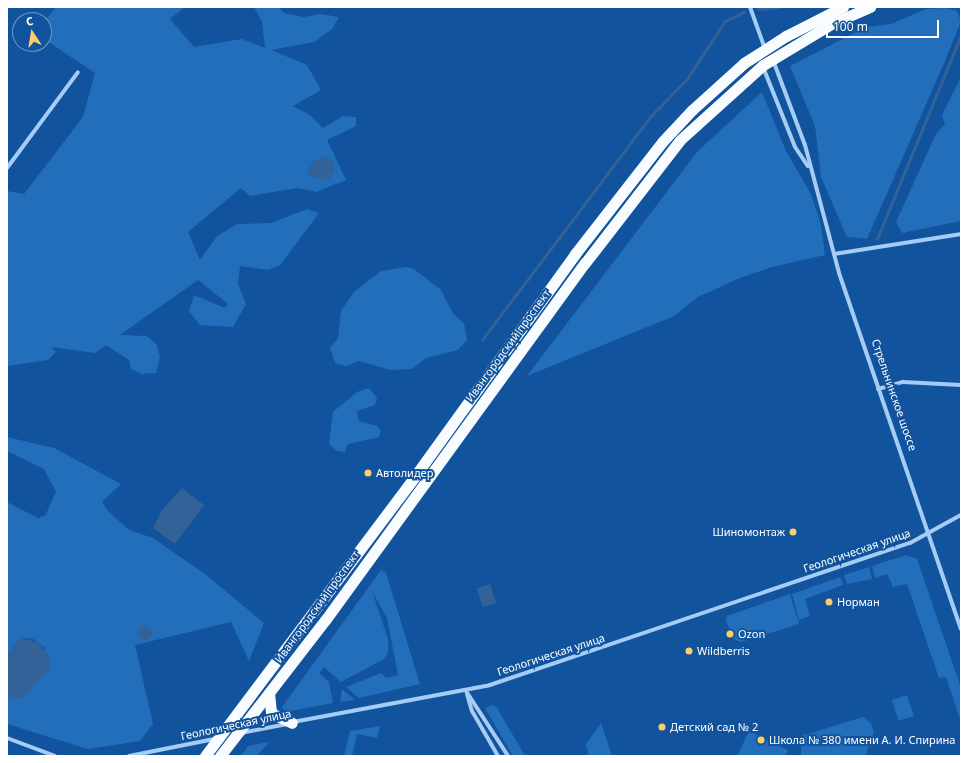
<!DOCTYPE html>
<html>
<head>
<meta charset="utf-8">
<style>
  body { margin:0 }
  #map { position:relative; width:968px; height:763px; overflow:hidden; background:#11539c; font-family:"Noto Sans",sans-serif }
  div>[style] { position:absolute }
  .green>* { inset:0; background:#236eba; transform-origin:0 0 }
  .water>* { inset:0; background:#326297; transform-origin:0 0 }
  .round { border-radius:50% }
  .stream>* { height:2.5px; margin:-1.25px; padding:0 1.25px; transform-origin:1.25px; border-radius:1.25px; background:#326297 }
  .minor>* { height:4px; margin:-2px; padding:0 2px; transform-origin:2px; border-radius:2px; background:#a5ccf5 }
  .trunk>* { height:11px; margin:-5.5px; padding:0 5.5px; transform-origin:5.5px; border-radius:5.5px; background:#f9fcff }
  .dots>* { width:11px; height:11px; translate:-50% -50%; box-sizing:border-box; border:2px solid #11539c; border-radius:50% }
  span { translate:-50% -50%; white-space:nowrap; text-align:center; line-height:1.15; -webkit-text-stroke:4px #11539c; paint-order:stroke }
  .street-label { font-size:11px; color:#fff }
  .poi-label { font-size:11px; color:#fff }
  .left { translate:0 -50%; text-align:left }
  .right { translate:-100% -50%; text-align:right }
  .frame { position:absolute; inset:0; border:8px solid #fff; pointer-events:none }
  .north { position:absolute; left:12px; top:12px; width:40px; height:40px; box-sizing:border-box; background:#11539c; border:1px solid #7098c4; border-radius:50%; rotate:348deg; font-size:11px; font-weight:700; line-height:16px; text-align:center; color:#fff }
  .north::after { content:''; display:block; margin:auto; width:14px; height:18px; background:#ffce69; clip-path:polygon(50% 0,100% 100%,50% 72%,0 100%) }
  .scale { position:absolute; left:826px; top:20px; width:113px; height:18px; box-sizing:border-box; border:2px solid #fff; border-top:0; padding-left:5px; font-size:12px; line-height:14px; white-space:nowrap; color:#fff; -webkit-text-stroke:3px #11539c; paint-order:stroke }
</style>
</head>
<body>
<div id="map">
  <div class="green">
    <i style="clip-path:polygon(evenodd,56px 7px,185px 7px,170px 19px,194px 47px,242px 39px,265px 48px,262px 22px,254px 7px,279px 7px,284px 13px,304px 17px,321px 14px,339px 17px,332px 29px,314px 42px,271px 50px,307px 65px,321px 90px,293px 106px,310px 115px,323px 128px,343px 116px,356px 117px,356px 126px,327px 140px,346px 180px,316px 192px,298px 188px,250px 196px,241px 188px,188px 232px,200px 260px,217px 236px,237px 224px,271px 223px,307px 209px,319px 213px,280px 265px,268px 270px,240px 266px,238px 284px,246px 304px,233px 327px,200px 325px,189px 311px,194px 295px,225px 308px,228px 304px,198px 280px,120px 335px,147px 336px,157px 345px,160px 357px,156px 373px,142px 374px,131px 369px,129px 360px,106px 345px,95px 353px,51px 347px,56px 352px,48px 360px,7px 366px,7px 191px,24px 194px,83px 117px,95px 73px,44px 39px,44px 22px,56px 7px,327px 156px,335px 170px,328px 179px,314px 177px,307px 171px,315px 161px,327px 156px)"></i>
    <i style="clip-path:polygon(945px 8px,957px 11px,961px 21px,945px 61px,867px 239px,847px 237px,821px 177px,815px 126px,790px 66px,866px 27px,891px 24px,926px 9px)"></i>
    <i style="clip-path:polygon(961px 77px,961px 221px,902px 233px,896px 222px,936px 134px,945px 124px,942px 115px)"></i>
    <i style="clip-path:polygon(762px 92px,786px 151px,811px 194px,821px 225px,825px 255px,772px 267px,740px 278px,698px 297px,674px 316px,527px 376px,697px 152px)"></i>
    <i style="clip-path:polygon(406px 267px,414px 269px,441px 290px,453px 314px,464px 323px,467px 340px,458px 350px,426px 358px,412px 369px,390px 370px,359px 361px,346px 366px,335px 363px,330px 348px,338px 338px,341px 311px,354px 292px,381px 271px)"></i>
    <i style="clip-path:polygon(369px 388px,377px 398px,375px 405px,357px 411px,359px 421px,377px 426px,381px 431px,379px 437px,348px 444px,345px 452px,337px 451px,329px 444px,333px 412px,357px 392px)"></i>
    <i style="clip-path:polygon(7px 437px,54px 448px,121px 484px,102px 502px,108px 511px,129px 530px,153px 538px,205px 574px,264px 623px,249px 661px,231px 622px,135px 645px,153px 724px,140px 741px,88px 749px,7px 724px,7px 697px,23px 697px,45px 648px,33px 639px,22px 638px,7px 655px,7px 502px,38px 518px,45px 516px,56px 492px,44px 469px,7px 451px)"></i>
    <i style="clip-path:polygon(906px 555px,917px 559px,961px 688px,961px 722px,946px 677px,939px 678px,907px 584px,893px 587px,887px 574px,875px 578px,872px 566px)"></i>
    <i style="clip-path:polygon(869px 567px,872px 579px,847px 584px,844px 575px)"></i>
    <i style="clip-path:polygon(381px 570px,386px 573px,420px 684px,359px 698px,346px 687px,381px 673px,386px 678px,398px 675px,387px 618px,372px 591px,388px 639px,388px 653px,384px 659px,341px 682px,324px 667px,319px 673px,329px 682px,333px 703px,285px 712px,282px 707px)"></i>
    <i style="clip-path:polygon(840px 577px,843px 585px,805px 599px,810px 616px,799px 620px,792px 594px)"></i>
    <i style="clip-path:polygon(790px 594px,799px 624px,741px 642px,734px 639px,726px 621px,727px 616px)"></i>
    <i style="clip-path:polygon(342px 689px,355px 700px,340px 702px)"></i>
    <i style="left:907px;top:695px;width:22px;height:16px;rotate:72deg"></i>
    <i style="clip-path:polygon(493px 705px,497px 708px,525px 756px,513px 756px,485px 708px)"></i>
    <i style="clip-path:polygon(863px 717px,871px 723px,874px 733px,865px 756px,801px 756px,801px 736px)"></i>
    <i style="clip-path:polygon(601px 723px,612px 756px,589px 756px,586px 744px)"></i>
    <i style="clip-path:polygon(380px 726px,377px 738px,357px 734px,352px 756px,344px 756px,350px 731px)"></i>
    <i style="clip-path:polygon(749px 731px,788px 750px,785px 756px,737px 756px)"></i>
    <i style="clip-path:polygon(269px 742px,257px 756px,241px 756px,248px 746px)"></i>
  </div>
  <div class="water">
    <i style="clip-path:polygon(327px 156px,334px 162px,335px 170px,328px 179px,318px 179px,307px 171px,315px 161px)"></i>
    <i style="clip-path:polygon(182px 488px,204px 505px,175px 544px,153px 528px,161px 511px)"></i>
    <i style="left:490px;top:584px;width:20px;height:14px;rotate:72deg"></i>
    <i class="round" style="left:138px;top:626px;width:14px;height:14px"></i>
    <i style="clip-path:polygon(22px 638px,39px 643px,51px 660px,48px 671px,23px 697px,7px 697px,7px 655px)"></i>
  </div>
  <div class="stream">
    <i style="left:758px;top:9px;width:22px;rotate:-5deg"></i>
    <i style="left:877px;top:239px;width:221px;rotate:-67.6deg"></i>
    <i style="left:482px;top:340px;width:279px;rotate:-53deg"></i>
    <i style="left:650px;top:117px;width:53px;rotate:-45.8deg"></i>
    <i style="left:687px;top:79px;width:69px;rotate:-56.8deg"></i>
    <i style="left:725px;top:21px;width:21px;rotate:-25deg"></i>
  </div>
  <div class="minor">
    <i style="left:750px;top:7px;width:45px;rotate:70.3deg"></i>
    <i style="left:773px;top:60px;width:91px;rotate:69.4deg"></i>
    <i style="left:805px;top:145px;width:132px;rotate:75.1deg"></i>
    <i style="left:839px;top:273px;width:376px;rotate:71.1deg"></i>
    <i style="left:763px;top:67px;width:86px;rotate:68.2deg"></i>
    <i style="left:795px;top:147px;width:23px;rotate:56deg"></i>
    <i style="left:7px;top:168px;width:119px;rotate:-53.5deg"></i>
    <i style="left:834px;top:254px;width:129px;rotate:-8.9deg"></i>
    <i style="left:878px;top:389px;width:26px;rotate:-16deg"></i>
    <i style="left:903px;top:382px;width:58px;rotate:3deg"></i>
    <i style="left:466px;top:691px;width:77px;rotate:57.1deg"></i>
    <i style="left:467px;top:694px;width:18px;rotate:74deg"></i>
    <i style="left:472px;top:711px;width:52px;rotate:60deg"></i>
    <i style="left:293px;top:722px;width:200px;rotate:-10.6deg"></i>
    <i style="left:490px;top:685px;width:443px;rotate:-18.7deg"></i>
    <i style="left:910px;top:543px;width:58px;rotate:-28.8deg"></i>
    <i style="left:241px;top:733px;width:47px;rotate:-11.1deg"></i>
    <i style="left:7px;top:738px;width:51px;rotate:20.6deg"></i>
    <i style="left:129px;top:756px;width:87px;rotate:-11.3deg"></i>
  </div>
  <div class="trunk">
    <i style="left:269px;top:693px;width:20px;rotate:84deg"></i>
    <i style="left:271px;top:713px;width:23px;rotate:25deg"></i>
    <i style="left:205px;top:756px;width:350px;rotate:-53.1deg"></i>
    <i style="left:415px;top:476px;width:274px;rotate:-54.2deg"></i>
    <i style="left:575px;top:254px;width:143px;rotate:-52.1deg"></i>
    <i style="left:663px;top:141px;width:42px;rotate:-46.9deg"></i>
    <i style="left:692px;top:110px;width:70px;rotate:-42.1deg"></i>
    <i style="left:744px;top:63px;width:50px;rotate:-32.7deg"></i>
    <i style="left:786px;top:36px;width:64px;rotate:-27deg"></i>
    <i style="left:220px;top:756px;width:173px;rotate:-52.3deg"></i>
    <i style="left:326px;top:619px;width:440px;rotate:-54deg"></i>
    <i style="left:585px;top:263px;width:155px;rotate:-52.3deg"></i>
    <i style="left:680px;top:140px;width:112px;rotate:-42.1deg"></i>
    <i style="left:763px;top:65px;width:79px;rotate:-31.1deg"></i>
    <i style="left:831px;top:24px;width:43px;rotate:-23.6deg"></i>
  </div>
  <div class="dots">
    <i style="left:368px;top:473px;background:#ffce69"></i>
    <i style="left:793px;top:532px;background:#ffce69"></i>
    <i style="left:829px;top:602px;background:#ffce69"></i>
    <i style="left:730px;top:634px;background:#ffce69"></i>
    <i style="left:689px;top:651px;background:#ffce69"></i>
    <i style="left:662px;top:727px;background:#ffce69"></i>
    <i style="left:761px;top:740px;background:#ffce69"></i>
  </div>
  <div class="street-label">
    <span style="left:508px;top:346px;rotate:-54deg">Ивангородский проспект</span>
    <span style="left:894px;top:395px;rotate:71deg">Стрельнинское шоссе</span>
    <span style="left:857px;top:551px;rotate:-19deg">Геологическая улица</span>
    <span style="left:317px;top:607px;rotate:-54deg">Ивангородский проспект</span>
    <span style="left:551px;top:655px;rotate:-18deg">Геологическая улица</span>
    <span style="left:236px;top:725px;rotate:-12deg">Геологическая улица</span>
  </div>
  <div class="poi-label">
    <span class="left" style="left:376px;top:473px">Автолидер</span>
    <span class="right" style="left:785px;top:532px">Шиномонтаж</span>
    <span class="left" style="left:837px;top:602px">Норман</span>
    <span class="left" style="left:738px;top:634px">Ozon</span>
    <span class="left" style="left:697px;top:651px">Wildberris</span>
    <span class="left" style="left:670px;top:727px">Детский сад № 2</span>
    <span class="left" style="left:769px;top:740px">Школа № 380 имени А. И. Спирина</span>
  </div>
  <div class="frame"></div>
  <div class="north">С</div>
  <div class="scale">100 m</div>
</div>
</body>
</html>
